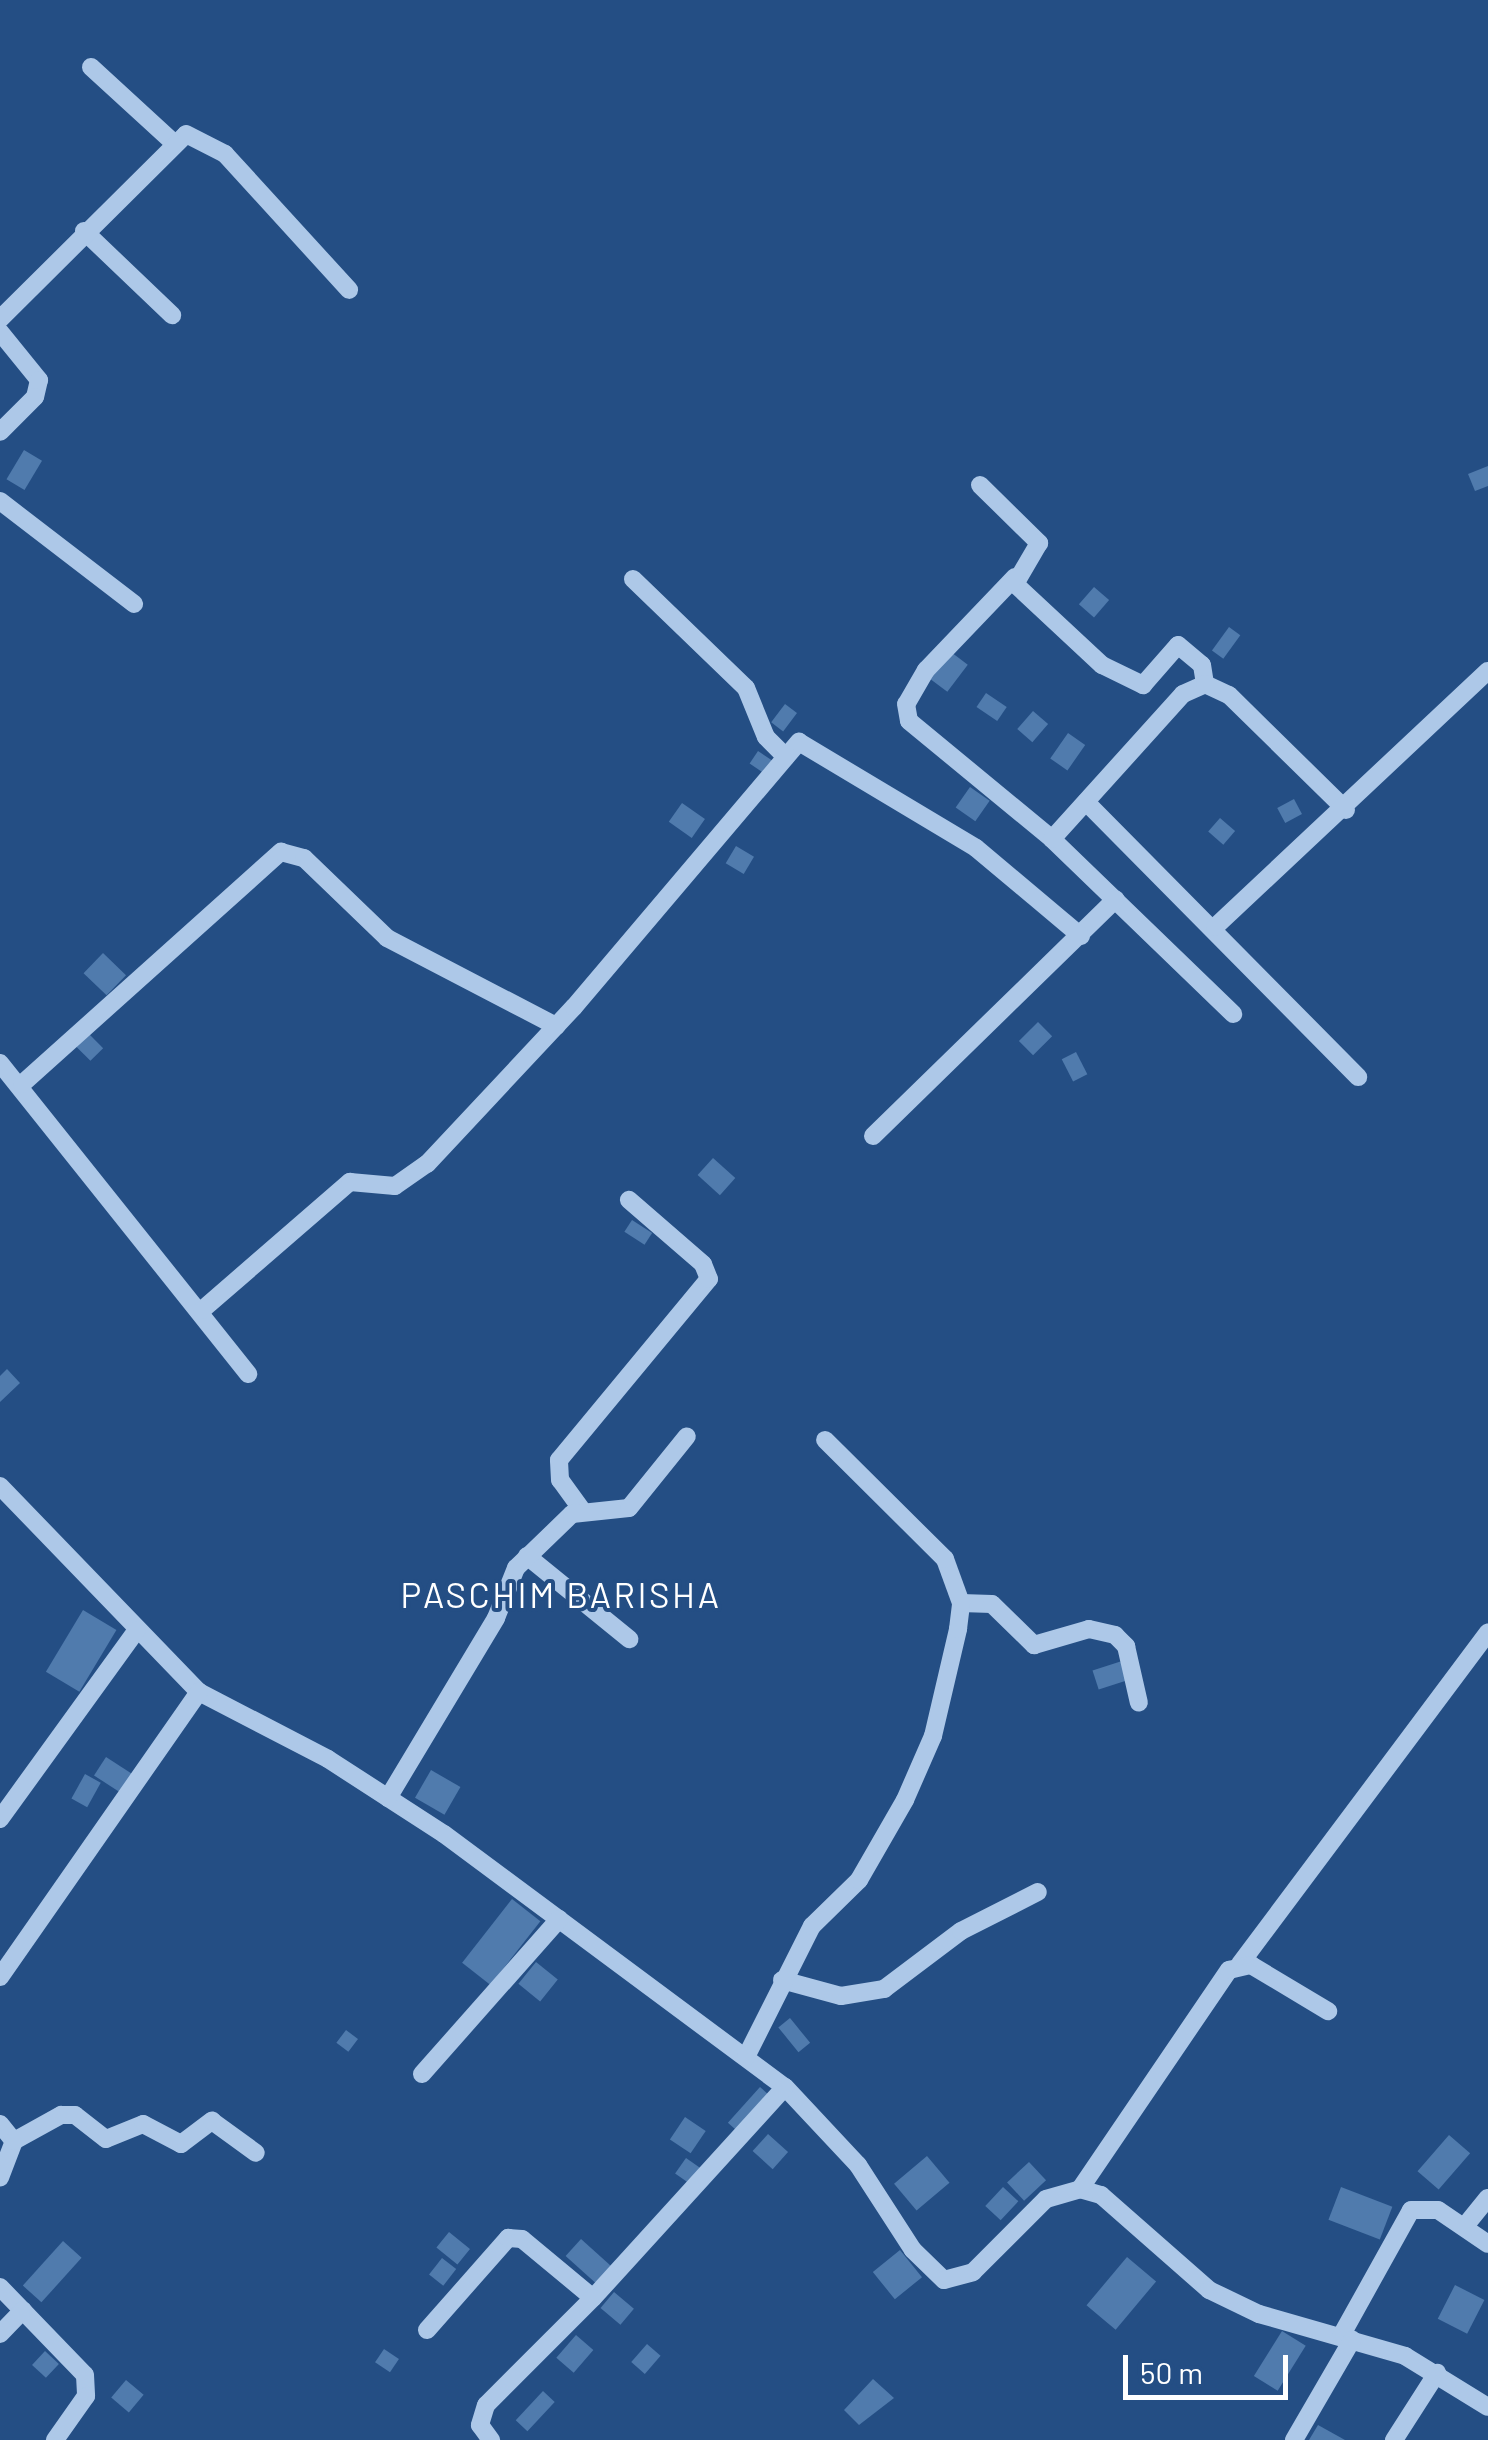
<!DOCTYPE html>
<html>
<head>
<meta charset="utf-8">
<style>
  body { margin:0 }
  #map { position:relative; width:1488px; height:2440px; overflow:hidden; background:#244e84; font-family:Barlow,sans-serif }
  div>[style] { position:absolute }
  .building>* { inset:0; background:#507bad; transform-origin:0 0 }
  .minor>* { height:18px; margin:-9px; padding:0 9px; transform-origin:9px; border-radius:9px; background:#adc8e8 }
  span { translate:-50% -50%; white-space:nowrap; text-align:center; line-height:1.15; -webkit-text-stroke:8px #244e84; paint-order:stroke }
  .neighbourhood-label { font-size:35px; color:#fff; letter-spacing:2.5px }
  .scale { position:absolute; left:1123px; top:2355px; width:165px; height:45px; box-sizing:border-box; border:5px solid #fff; border-top:0; padding-left:12px; font-size:30px; line-height:35px; white-space:nowrap; color:#fff; -webkit-text-stroke:8px #244e84; paint-order:stroke }
</style>
</head>
<body>
<div id="map">
  <div class="building">
    <i style="left:24px;top:450px;width:21px;height:34px;rotate:31deg"></i>
    <i style="clip-path:polygon(1488px 466px,1488px 486px,1475px 491px,1468px 474px)"></i>
    <i style="left:1094px;top:587px;width:20px;height:23px;rotate:41deg"></i>
    <i style="left:1229px;top:627px;width:14px;height:29px;rotate:36deg"></i>
    <i style="left:947px;top:649px;width:26px;height:34px;rotate:37deg"></i>
    <i style="left:986px;top:693px;width:25px;height:17px;rotate:34deg"></i>
    <i style="left:785px;top:704px;width:15px;height:23px;rotate:37deg"></i>
    <i style="left:1033px;top:711px;width:20px;height:24px;rotate:41deg"></i>
    <i style="left:1068px;top:733px;width:21px;height:31px;rotate:35deg"></i>
    <i style="left:758px;top:751px;width:22px;height:15px;rotate:34deg"></i>
    <i style="left:970px;top:787px;width:24px;height:25px;rotate:35deg"></i>
    <i style="left:1294px;top:799px;width:17px;height:19px;rotate:62deg"></i>
    <i style="left:682px;top:803px;width:28px;height:23px;rotate:35deg"></i>
    <i style="left:1220px;top:818px;width:20px;height:18px;rotate:41deg"></i>
    <i style="left:736px;top:846px;width:21px;height:20px;rotate:31deg"></i>
    <i style="left:103px;top:953px;width:32px;height:28px;rotate:44deg"></i>
    <i style="left:1038px;top:1022px;width:20px;height:27px;rotate:45deg"></i>
    <i style="left:89px;top:1034px;width:20px;height:18px;rotate:45deg"></i>
    <i style="left:1076px;top:1052px;width:25px;height:16px;rotate:63deg"></i>
    <i style="left:713px;top:1158px;width:30px;height:23px;rotate:42deg"></i>
    <i style="left:632px;top:1220px;width:24px;height:14px;rotate:33deg"></i>
    <i style="clip-path:polygon(7px 1369px,20px 1383px,0 1402px,0 1376px)"></i>
    <i style="left:83px;top:1610px;width:39px;height:72px;rotate:31deg"></i>
    <i style="left:1122px;top:1661px;width:20px;height:31px;rotate:72deg"></i>
    <i style="left:106px;top:1757px;width:35px;height:22px;rotate:33deg"></i>
    <i style="left:431px;top:1770px;width:34px;height:32px;rotate:30deg"></i>
    <i style="left:85px;top:1774px;width:18px;height:28px;rotate:29deg"></i>
    <i style="left:512px;top:1899px;width:36px;height:81px;rotate:38deg"></i>
    <i style="left:536px;top:1962px;width:28px;height:28px;rotate:39deg"></i>
    <i style="left:790px;top:2018px;width:32px;height:15px;rotate:51deg"></i>
    <i style="left:346px;top:2030px;width:15px;height:16px;rotate:37deg"></i>
    <i style="left:760px;top:2087px;width:13px;height:48px;rotate:42deg"></i>
    <i style="left:685px;top:2117px;width:25px;height:27px;rotate:34deg"></i>
    <i style="left:768px;top:2134px;width:27px;height:23px;rotate:42deg"></i>
    <i style="left:1449px;top:2135px;width:28px;height:48px;rotate:41deg"></i>
    <i style="left:927px;top:2156px;width:35px;height:43px;rotate:50deg"></i>
    <i style="left:686px;top:2158px;width:21px;height:19px;rotate:35deg"></i>
    <i style="left:1029px;top:2162px;width:25px;height:30px;rotate:47deg"></i>
    <i style="left:1003px;top:2187px;width:21px;height:26px;rotate:43deg"></i>
    <i style="left:1341px;top:2187px;width:55px;height:35px;rotate:21deg"></i>
    <i style="left:449px;top:2232px;width:27px;height:20px;rotate:39deg"></i>
    <i style="left:581px;top:2239px;width:43px;height:23px;rotate:42deg"></i>
    <i style="left:63px;top:2241px;width:25px;height:60px;rotate:42deg"></i>
    <i style="left:900px;top:2250px;width:35px;height:35px;rotate:51deg"></i>
    <i style="left:1127px;top:2257px;width:38px;height:63px;rotate:40deg"></i>
    <i style="left:442px;top:2258px;width:18px;height:21px;rotate:38deg"></i>
    <i style="left:1455px;top:2285px;width:33px;height:38px;rotate:27deg"></i>
    <i style="left:614px;top:2292px;width:26px;height:21px;rotate:40deg"></i>
    <i style="left:1282px;top:2331px;width:28px;height:53px;rotate:32deg"></i>
    <i style="left:576px;top:2335px;width:23px;height:30px;rotate:41deg"></i>
    <i style="left:647px;top:2344px;width:18px;height:24px;rotate:41deg"></i>
    <i style="left:384px;top:2349px;width:18px;height:16px;rotate:34deg"></i>
    <i style="left:45px;top:2351px;width:19px;height:19px;rotate:43deg"></i>
    <i style="clip-path:polygon(873px 2379px,894px 2398px,859px 2425px,844px 2410px)"></i>
    <i style="left:126px;top:2380px;width:23px;height:23px;rotate:40deg"></i>
    <i style="left:543px;top:2391px;width:16px;height:40px;rotate:43deg"></i>
    <i style="clip-path:polygon(1318px 2425px,1345px 2440px,1309px 2440px)"></i>
  </div>
  <div class="minor">
    <i style="left:91px;top:67px;width:113px;rotate:42.5deg"></i>
    <i style="left:84px;top:231px;width:122px;rotate:43.7deg"></i>
    <i style="left:0;top:319px;width:262px;rotate:-44.8deg"></i>
    <i style="left:186px;top:134px;width:44px;rotate:27.1deg"></i>
    <i style="left:225px;top:154px;width:184px;rotate:47.6deg"></i>
    <i style="left:0;top:332px;width:62px;rotate:50.9deg"></i>
    <i style="left:39px;top:380px;width:17px;rotate:103deg"></i>
    <i style="left:35px;top:397px;width:49px;rotate:135deg"></i>
    <i style="left:980px;top:485px;width:83px;rotate:44.5deg"></i>
    <i style="left:1039px;top:543px;width:48px;rotate:120.3deg"></i>
    <i style="left:1015px;top:584px;width:119px;rotate:43deg"></i>
    <i style="left:1102px;top:665px;width:46px;rotate:26deg"></i>
    <i style="left:1143px;top:685px;width:53px;rotate:-48.8deg"></i>
    <i style="left:1178px;top:645px;width:31px;rotate:40deg"></i>
    <i style="left:1202px;top:665px;width:19px;rotate:81deg"></i>
    <i style="left:0;top:501px;width:169px;rotate:37.5deg"></i>
    <i style="left:1015px;top:577px;width:129px;rotate:133.7deg"></i>
    <i style="left:926px;top:670px;width:39px;rotate:120deg"></i>
    <i style="left:906px;top:704px;width:17px;rotate:80deg"></i>
    <i style="left:909px;top:721px;width:185px;rotate:39.5deg"></i>
    <i style="left:1052px;top:839px;width:252px;rotate:44deg"></i>
    <i style="left:633px;top:579px;width:157px;rotate:44deg"></i>
    <i style="left:746px;top:688px;width:53px;rotate:67.8deg"></i>
    <i style="left:766px;top:737px;width:28px;rotate:45deg"></i>
    <i style="left:1086px;top:802px;width:387px;rotate:45.3deg"></i>
    <i style="left:1052px;top:839px;width:195px;rotate:-47.9deg"></i>
    <i style="left:1183px;top:694px;width:24px;rotate:-24deg"></i>
    <i style="left:1205px;top:684px;width:26px;rotate:25deg"></i>
    <i style="left:1229px;top:695px;width:164px;rotate:44.5deg"></i>
    <i style="left:1215px;top:927px;width:374px;rotate:-43.2deg"></i>
    <i style="left:0;top:1063px;width:398px;rotate:51.4deg"></i>
    <i style="left:22px;top:1084px;width:348px;rotate:-41.9deg"></i>
    <i style="left:281px;top:852px;width:24px;rotate:15deg"></i>
    <i style="left:304px;top:858px;width:115px;rotate:43.9deg"></i>
    <i style="left:387px;top:938px;width:191px;rotate:27.5deg"></i>
    <i style="left:873px;top:1136px;width:339px;rotate:-44.3deg"></i>
    <i style="left:202px;top:1310px;width:196px;rotate:-40.9deg"></i>
    <i style="left:350px;top:1182px;width:45px;rotate:5.1deg"></i>
    <i style="left:395px;top:1186px;width:39px;rotate:-35deg"></i>
    <i style="left:427px;top:1164px;width:215px;rotate:-46.9deg"></i>
    <i style="left:574px;top:1007px;width:348px;rotate:-49.7deg"></i>
    <i style="left:799px;top:742px;width:206px;rotate:30.9deg"></i>
    <i style="left:976px;top:848px;width:137px;rotate:40deg"></i>
    <i style="left:0;top:1486px;width:286px;rotate:46deg"></i>
    <i style="left:199px;top:1692px;width:145px;rotate:27.4deg"></i>
    <i style="left:328px;top:1759px;width:138px;rotate:32.9deg"></i>
    <i style="left:444px;top:1834px;width:425px;rotate:36.6deg"></i>
    <i style="left:785px;top:2087px;width:107px;rotate:46.9deg"></i>
    <i style="left:858px;top:2165px;width:101px;rotate:57.1deg"></i>
    <i style="left:913px;top:2250px;width:43px;rotate:44.1deg"></i>
    <i style="left:944px;top:2280px;width:30px;rotate:-15deg"></i>
    <i style="left:973px;top:2272px;width:103px;rotate:-45deg"></i>
    <i style="left:1046px;top:2199px;width:35px;rotate:-16deg"></i>
    <i style="left:1080px;top:2189px;width:22px;rotate:16deg"></i>
    <i style="left:1101px;top:2195px;width:144px;rotate:41.3deg"></i>
    <i style="left:1209px;top:2290px;width:55px;rotate:25.6deg"></i>
    <i style="left:1259px;top:2314px;width:152px;rotate:16deg"></i>
    <i style="left:1405px;top:2356px;width:97px;rotate:31.6deg"></i>
    <i style="left:582px;top:1510px;width:37px;rotate:-126deg"></i>
    <i style="left:560px;top:1480px;width:20px;rotate:-93deg"></i>
    <i style="left:559px;top:1460px;width:235px;rotate:-50.4deg"></i>
    <i style="left:709px;top:1279px;width:16px;rotate:-112deg"></i>
    <i style="left:703px;top:1264px;width:98px;rotate:-139.1deg"></i>
    <i style="left:527px;top:1556px;width:132px;rotate:39.1deg"></i>
    <i style="left:961px;top:1603px;width:31px;rotate:2deg"></i>
    <i style="left:992px;top:1604px;width:59px;rotate:44.3deg"></i>
    <i style="left:1034px;top:1645px;width:57px;rotate:-16.2deg"></i>
    <i style="left:1089px;top:1629px;width:27px;rotate:13deg"></i>
    <i style="left:1115px;top:1635px;width:16px;rotate:45deg"></i>
    <i style="left:1126px;top:1646px;width:58px;rotate:77.2deg"></i>
    <i style="left:388px;top:1798px;width:210px;rotate:-59deg"></i>
    <i style="left:496px;top:1618px;width:54px;rotate:-68.2deg"></i>
    <i style="left:516px;top:1568px;width:78px;rotate:-44deg"></i>
    <i style="left:572px;top:1514px;width:57px;rotate:-6deg"></i>
    <i style="left:629px;top:1508px;width:92px;rotate:-51.1deg"></i>
    <i style="left:0;top:1819px;width:233px;rotate:-54.1deg"></i>
    <i style="left:1240px;top:1964px;width:414px;rotate:-53.2deg"></i>
    <i style="left:0;top:1977px;width:348px;rotate:-55.1deg"></i>
    <i style="left:782px;top:1980px;width:61px;rotate:15.2deg"></i>
    <i style="left:841px;top:1996px;width:44px;rotate:-9.2deg"></i>
    <i style="left:884px;top:1989px;width:96px;rotate:-37deg"></i>
    <i style="left:961px;top:1931px;width:86px;rotate:-26.9deg"></i>
    <i style="left:746px;top:2057px;width:147px;rotate:-63.3deg"></i>
    <i style="left:812px;top:1926px;width:66px;rotate:-44.4deg"></i>
    <i style="left:859px;top:1880px;width:92px;rotate:-60.1deg"></i>
    <i style="left:905px;top:1800px;width:70px;rotate:-66.4deg"></i>
    <i style="left:933px;top:1736px;width:110px;rotate:-76.8deg"></i>
    <i style="left:958px;top:1629px;width:26px;rotate:-83deg"></i>
    <i style="left:961px;top:1603px;width:47px;rotate:-110deg"></i>
    <i style="left:945px;top:1559px;width:169px;rotate:-135.2deg"></i>
    <i style="left:422px;top:2074px;width:207px;rotate:-48.5deg"></i>
    <i style="left:0;top:2124px;width:22px;rotate:51deg"></i>
    <i style="left:14px;top:2141px;width:39px;rotate:111deg"></i>
    <i style="left:14px;top:2141px;width:54px;rotate:-29deg"></i>
    <i style="left:61px;top:2115px;width:14px"></i>
    <i style="left:75px;top:2115px;width:39px;rotate:38deg"></i>
    <i style="left:106px;top:2139px;width:40px;rotate:-22deg"></i>
    <i style="left:143px;top:2124px;width:43px;rotate:27.8deg"></i>
    <i style="left:181px;top:2144px;width:39px;rotate:-37deg"></i>
    <i style="left:212px;top:2121px;width:54px;rotate:36deg"></i>
    <i style="left:1080px;top:2189px;width:265px;rotate:-55.8deg"></i>
    <i style="left:1229px;top:1970px;width:23px;rotate:-13deg"></i>
    <i style="left:1251px;top:1965px;width:90px;rotate:30.9deg"></i>
    <i style="left:1465px;top:2226px;width:36px;rotate:-51deg"></i>
    <i style="left:0;top:2287px;width:122px;rotate:46deg"></i>
    <i style="left:85px;top:2375px;width:21px;rotate:87deg"></i>
    <i style="left:86px;top:2396px;width:54px;rotate:125.2deg"></i>
    <i style="left:593px;top:2298px;width:285px;rotate:-47.7deg"></i>
    <i style="left:427px;top:2330px;width:123px;rotate:-48.6deg"></i>
    <i style="left:508px;top:2238px;width:14px;rotate:4deg"></i>
    <i style="left:522px;top:2239px;width:92px;rotate:39.7deg"></i>
    <i style="left:593px;top:2298px;width:151px;rotate:135deg"></i>
    <i style="left:486px;top:2405px;width:21px;rotate:107deg"></i>
    <i style="left:480px;top:2425px;width:19px;rotate:54deg"></i>
    <i style="left:0;top:2334px;width:33px;rotate:-46deg"></i>
    <i style="left:1341px;top:2336px;width:144px;rotate:-60.9deg"></i>
    <i style="left:1411px;top:2210px;width:27px"></i>
    <i style="left:1438px;top:2210px;width:60px;rotate:34.2deg"></i>
    <i style="left:1294px;top:2440px;width:116px;rotate:-59.9deg"></i>
    <i style="left:1394px;top:2440px;width:80px;rotate:-57.3deg"></i>
  </div>
  <div class="neighbourhood-label">
    <span style="left:561px;top:1594px">PASCHIM BARISHA</span>
  </div>
  <div class="scale">50 m</div>
</div>
</body>
</html>
